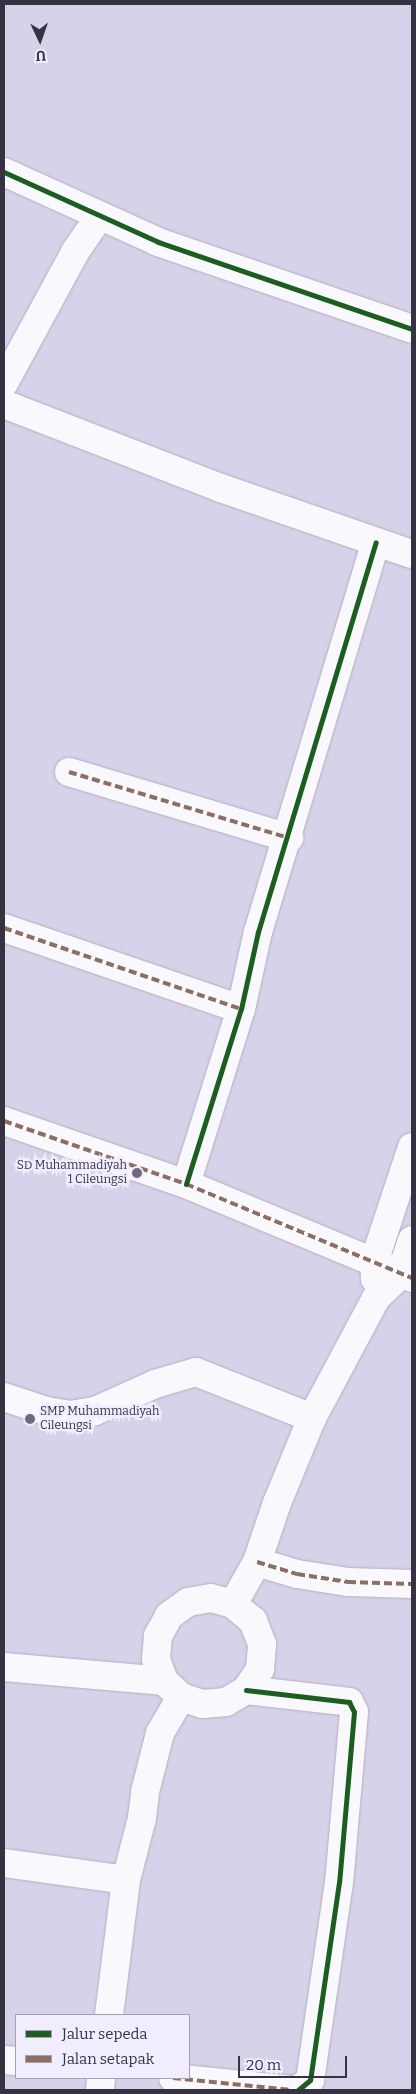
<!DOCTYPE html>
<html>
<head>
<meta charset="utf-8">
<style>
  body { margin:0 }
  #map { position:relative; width:416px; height:2094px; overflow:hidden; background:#d7d2e9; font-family:Bitter,serif }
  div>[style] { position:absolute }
  .roads { filter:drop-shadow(0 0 1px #b4afc1) drop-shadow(0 0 1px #b4afc1) }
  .street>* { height:28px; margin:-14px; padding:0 14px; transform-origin:14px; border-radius:14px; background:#f9f8fc }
  .quiet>* { height:4px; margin-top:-2px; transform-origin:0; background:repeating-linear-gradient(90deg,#8d6e63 0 8px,transparent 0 12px) }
  .cycleway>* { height:5px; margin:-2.5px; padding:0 2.5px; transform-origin:2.5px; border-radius:2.5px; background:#1b5e20 }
  .dots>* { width:14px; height:14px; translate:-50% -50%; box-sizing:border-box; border:2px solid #f1edff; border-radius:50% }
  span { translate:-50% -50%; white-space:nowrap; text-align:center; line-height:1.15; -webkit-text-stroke:4.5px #f1edff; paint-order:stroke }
  .poi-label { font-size:12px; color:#363242 }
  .right { translate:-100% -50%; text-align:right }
  .left { translate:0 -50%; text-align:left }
  .frame { position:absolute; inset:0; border:5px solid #363242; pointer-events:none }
  .legend { position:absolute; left:15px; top:2014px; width:175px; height:65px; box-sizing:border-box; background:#f1edff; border:1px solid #a6a2b3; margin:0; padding:6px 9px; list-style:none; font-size:15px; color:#363242 }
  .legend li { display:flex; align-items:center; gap:10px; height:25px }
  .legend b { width:25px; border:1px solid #a6a2b3 }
  .north { position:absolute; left:15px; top:15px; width:50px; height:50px; -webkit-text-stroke:4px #f1edff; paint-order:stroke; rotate:177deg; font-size:14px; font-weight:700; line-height:20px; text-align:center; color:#363242 }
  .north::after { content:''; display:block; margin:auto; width:18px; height:22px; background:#363242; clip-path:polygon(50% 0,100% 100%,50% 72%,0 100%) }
  .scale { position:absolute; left:238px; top:2056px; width:109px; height:22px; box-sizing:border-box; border:2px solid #363242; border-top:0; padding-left:6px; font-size:15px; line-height:18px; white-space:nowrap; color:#363242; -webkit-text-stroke:4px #f1edff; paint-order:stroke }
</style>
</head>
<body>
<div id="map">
  <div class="roads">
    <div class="street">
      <i style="left:4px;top:172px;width:169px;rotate:24.4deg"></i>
      <i style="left:158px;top:242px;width:268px;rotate:18.9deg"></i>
      <i style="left:4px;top:383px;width:149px;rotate:-61.5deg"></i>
      <i style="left:75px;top:252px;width:42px;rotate:-55.6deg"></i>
      <i style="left:4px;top:404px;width:233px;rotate:21.2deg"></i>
      <i style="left:221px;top:488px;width:202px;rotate:19.1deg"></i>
      <i style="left:69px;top:772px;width:230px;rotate:16.7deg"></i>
      <i style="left:4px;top:928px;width:250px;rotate:18.9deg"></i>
      <i style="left:4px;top:1121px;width:193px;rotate:19.1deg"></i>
      <i style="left:186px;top:1184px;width:245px;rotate:22.6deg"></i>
      <i style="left:186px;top:1184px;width:183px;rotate:-72.6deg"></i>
      <i style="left:241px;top:1009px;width:79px;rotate:-77.6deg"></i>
      <i style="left:258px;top:932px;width:407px;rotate:-73.2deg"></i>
      <i style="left:375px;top:1279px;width:17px;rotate:-93deg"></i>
      <i style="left:374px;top:1262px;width:121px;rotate:-71.7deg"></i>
      <i style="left:4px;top:1397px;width:44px;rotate:18.4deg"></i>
      <i style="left:46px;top:1411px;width:24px;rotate:9deg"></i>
      <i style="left:70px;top:1415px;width:25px;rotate:-9deg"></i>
      <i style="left:95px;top:1411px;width:66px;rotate:-24.2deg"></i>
      <i style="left:155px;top:1384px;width:43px;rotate:-16.3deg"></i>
      <i style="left:196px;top:1372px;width:125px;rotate:21.6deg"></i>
      <i style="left:257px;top:1562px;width:42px;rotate:16.7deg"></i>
      <i style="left:297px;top:1574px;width:52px;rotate:8.9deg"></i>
      <i style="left:348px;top:1582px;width:64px;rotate:1.8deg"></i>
      <i style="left:233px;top:1604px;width:48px;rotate:-60.3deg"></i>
      <i style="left:257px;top:1562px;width:62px;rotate:-71.3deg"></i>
      <i style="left:277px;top:1503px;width:92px;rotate:-67.6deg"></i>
      <i style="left:312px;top:1418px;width:136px;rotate:-61.9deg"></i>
      <i style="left:376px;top:1298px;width:33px;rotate:-44deg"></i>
      <i style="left:400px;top:1275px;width:37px;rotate:-71deg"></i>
      <i style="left:4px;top:1667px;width:161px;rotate:5deg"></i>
      <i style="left:164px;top:1681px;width:23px;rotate:43deg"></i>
      <i style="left:181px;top:1697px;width:23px;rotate:18deg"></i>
      <i style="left:203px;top:1704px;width:23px;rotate:-5deg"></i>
      <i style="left:226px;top:1702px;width:23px;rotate:-31deg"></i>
      <i style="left:246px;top:1690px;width:25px;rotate:-56deg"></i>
      <i style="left:260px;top:1669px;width:25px;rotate:-85deg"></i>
      <i style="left:262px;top:1644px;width:25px;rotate:-111deg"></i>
      <i style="left:253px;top:1621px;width:26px;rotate:-140deg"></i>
      <i style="left:233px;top:1604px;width:23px;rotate:-165deg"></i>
      <i style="left:211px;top:1598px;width:23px;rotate:170deg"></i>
      <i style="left:188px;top:1602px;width:24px;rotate:144deg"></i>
      <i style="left:169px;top:1616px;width:23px;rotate:119deg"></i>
      <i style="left:158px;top:1636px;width:23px;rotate:95deg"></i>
      <i style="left:156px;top:1659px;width:23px;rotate:70deg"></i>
      <i style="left:246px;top:1690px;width:104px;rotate:6.6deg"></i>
      <i style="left:349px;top:1702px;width:11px;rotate:63deg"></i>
      <i style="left:354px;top:1712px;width:171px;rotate:95deg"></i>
      <i style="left:339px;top:1882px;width:200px;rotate:98.3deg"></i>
      <i style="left:310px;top:2080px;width:16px;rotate:140deg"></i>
      <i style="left:4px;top:1863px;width:123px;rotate:7.9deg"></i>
      <i style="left:109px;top:2015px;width:136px;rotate:-82.8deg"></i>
      <i style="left:126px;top:1880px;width:64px;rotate:-75.5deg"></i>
      <i style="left:142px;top:1818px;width:26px;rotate:-83deg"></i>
      <i style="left:145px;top:1792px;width:61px;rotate:-75.7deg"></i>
      <i style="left:160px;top:1733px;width:42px;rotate:-59.7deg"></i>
      <i style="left:4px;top:2060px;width:12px;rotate:5deg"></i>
      <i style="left:173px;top:2078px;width:119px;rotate:5.8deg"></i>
      <i style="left:100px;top:2090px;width:12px;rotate:-85deg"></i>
    </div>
  </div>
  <div class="quiet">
    <i style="left:69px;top:772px;width:230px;rotate:16.7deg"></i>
    <i style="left:4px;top:928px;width:250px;rotate:18.9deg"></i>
    <i style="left:4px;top:1121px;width:193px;rotate:19.1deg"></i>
    <i style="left:186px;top:1184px;width:245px;rotate:22.6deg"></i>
    <i style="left:257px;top:1562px;width:42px;rotate:16.7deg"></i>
    <i style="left:297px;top:1574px;width:52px;rotate:8.9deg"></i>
    <i style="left:348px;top:1582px;width:64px;rotate:1.8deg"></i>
    <i style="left:173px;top:2078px;width:119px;rotate:5.8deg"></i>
  </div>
  <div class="cycleway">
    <i style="left:4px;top:172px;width:169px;rotate:24.4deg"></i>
    <i style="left:158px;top:242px;width:268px;rotate:18.9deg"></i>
    <i style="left:186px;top:1184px;width:183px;rotate:-72.6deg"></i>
    <i style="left:241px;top:1009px;width:79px;rotate:-77.6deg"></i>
    <i style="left:258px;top:932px;width:407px;rotate:-73.2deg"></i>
    <i style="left:246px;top:1690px;width:104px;rotate:6.6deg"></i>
    <i style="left:349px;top:1702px;width:11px;rotate:63deg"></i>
    <i style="left:354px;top:1712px;width:171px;rotate:95deg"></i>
    <i style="left:339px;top:1882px;width:200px;rotate:98.3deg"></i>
    <i style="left:310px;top:2080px;width:16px;rotate:140deg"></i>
  </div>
  <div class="dots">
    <i style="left:137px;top:1173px;background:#6e6a7c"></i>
    <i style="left:30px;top:1419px;background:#6e6a7c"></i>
  </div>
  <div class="poi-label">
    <span class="right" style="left:127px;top:1173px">SD Muhammadiyah<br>1 Cileungsi</span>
    <span class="left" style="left:40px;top:1419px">SMP Muhammadiyah<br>Cileungsi</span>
  </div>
  <div class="frame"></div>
  <ul class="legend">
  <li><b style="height:6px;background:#1b5e20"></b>Jalur sepeda</li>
  <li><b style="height:6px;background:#8d6e63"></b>Jalan setapak</li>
  </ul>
  <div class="north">U</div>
  <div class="scale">20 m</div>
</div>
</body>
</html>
